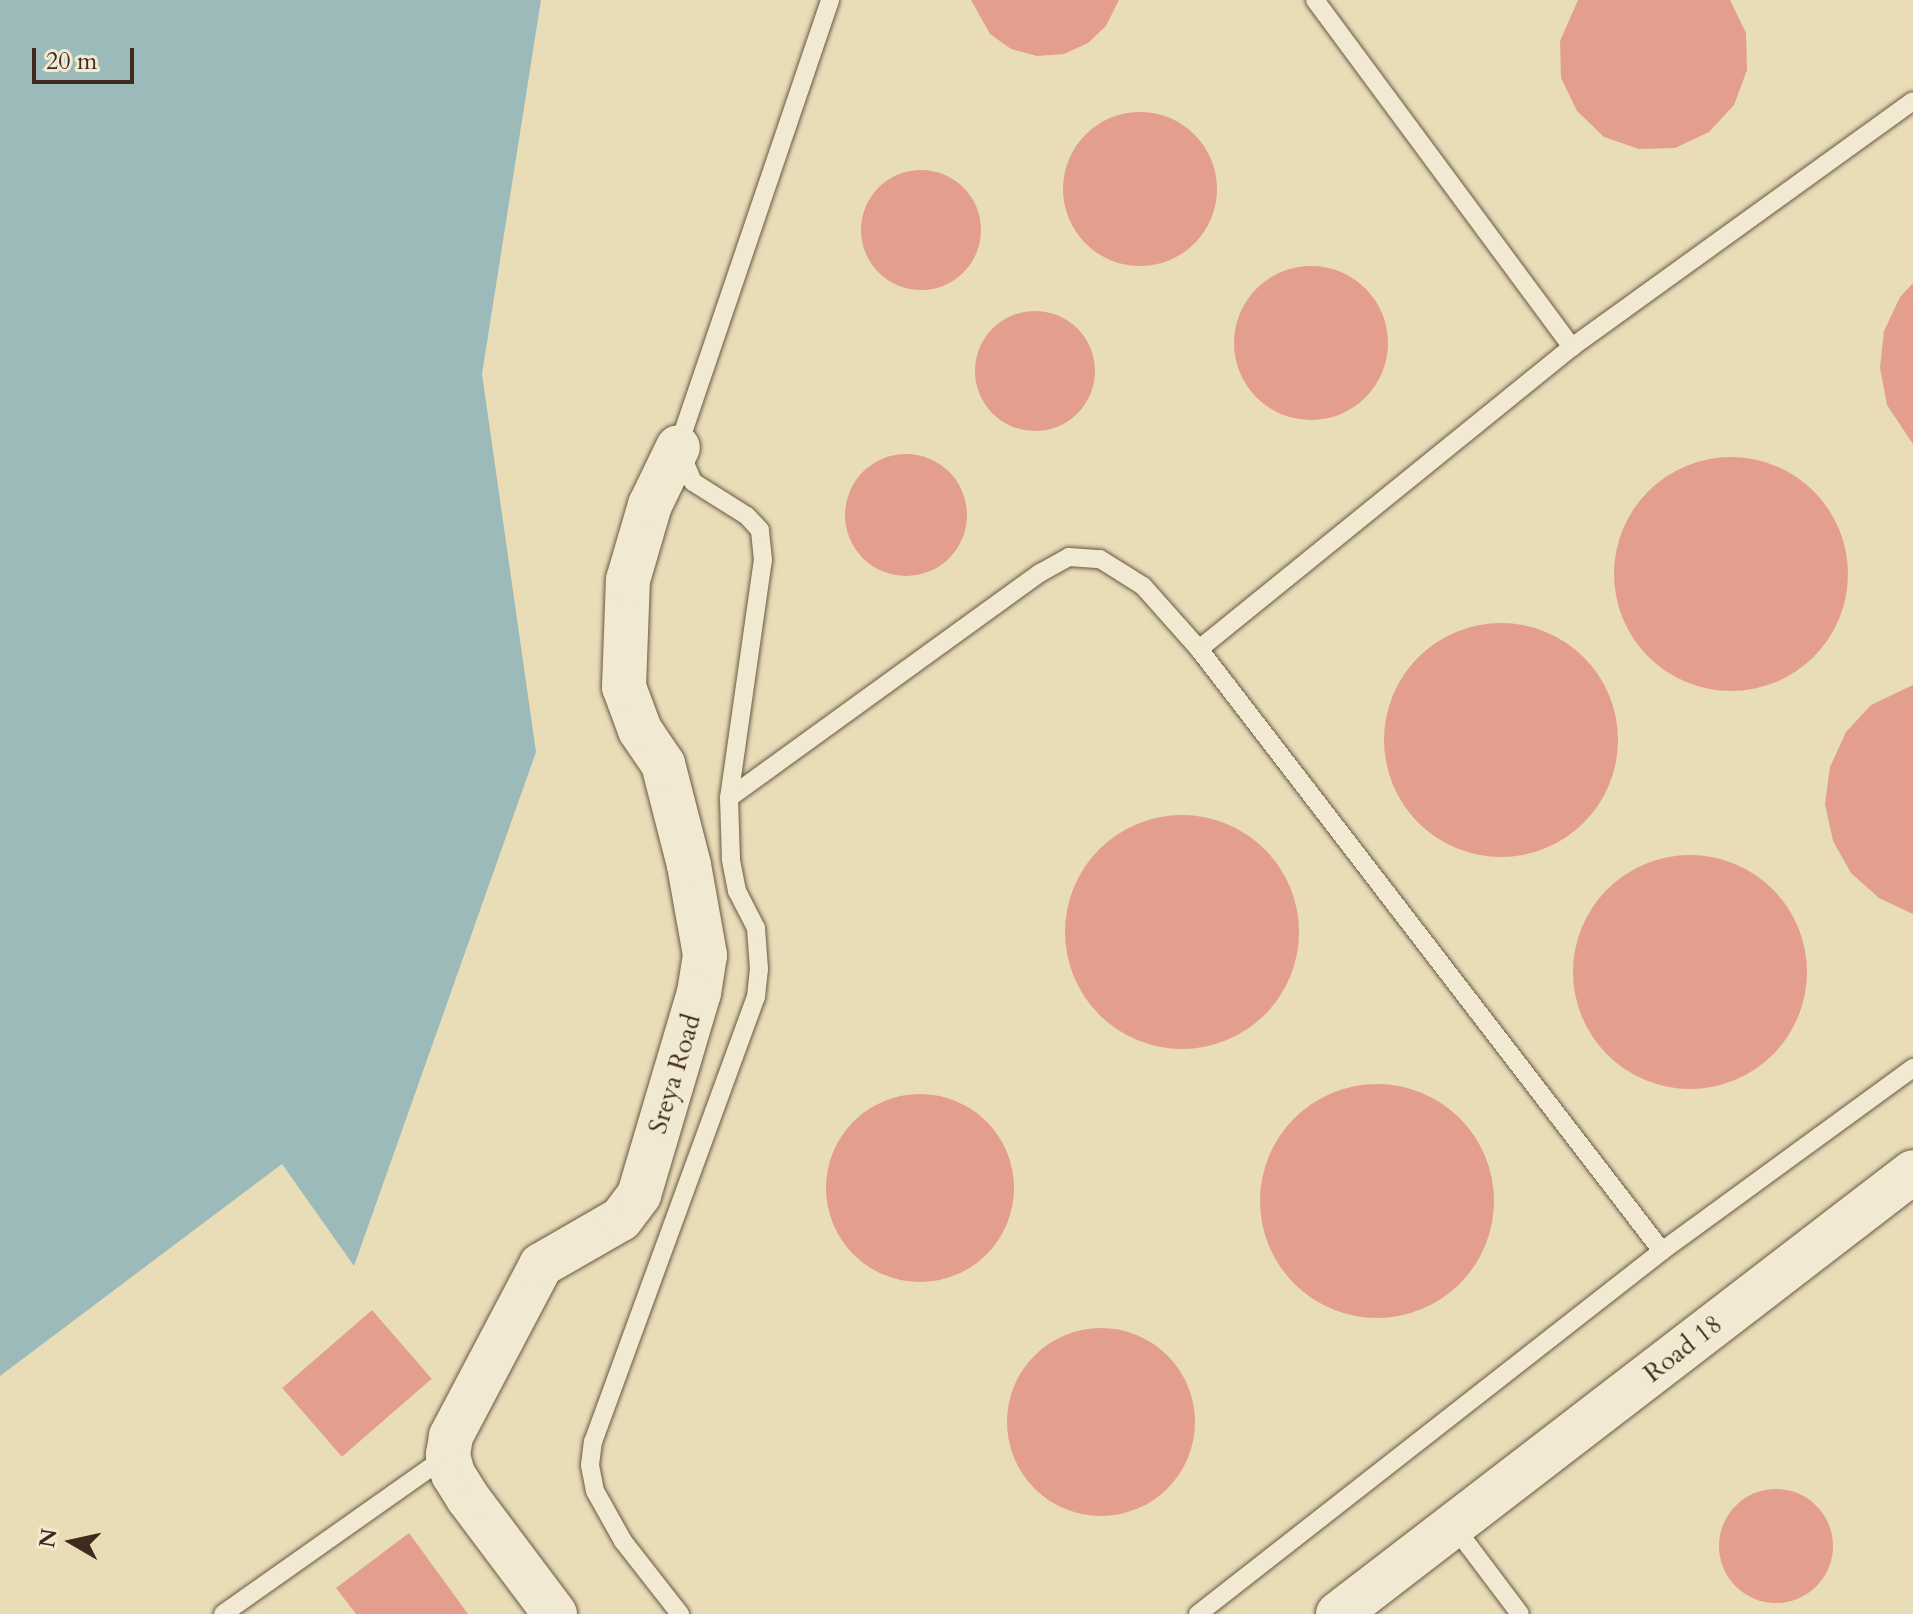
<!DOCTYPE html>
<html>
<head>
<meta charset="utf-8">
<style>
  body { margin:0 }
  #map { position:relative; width:1913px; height:1614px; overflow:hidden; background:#e9ddb8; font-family:Cardo,serif }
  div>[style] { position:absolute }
  .water>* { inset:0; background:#9cbab9 }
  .building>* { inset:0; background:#e49e8e; transform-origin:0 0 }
  .round { border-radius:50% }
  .roads { filter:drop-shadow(0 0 2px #6a5844) drop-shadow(0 0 2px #6a5844) }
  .lane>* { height:18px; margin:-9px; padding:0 9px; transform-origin:9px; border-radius:9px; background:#f1e9d1 }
  .secondary>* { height:44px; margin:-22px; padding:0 22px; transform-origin:22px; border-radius:22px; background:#f1e9d1 }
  span { translate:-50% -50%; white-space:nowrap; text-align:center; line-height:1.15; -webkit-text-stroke:7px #f1e9d1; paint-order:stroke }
  .street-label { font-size:26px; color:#3f2b1e }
  .north { position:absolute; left:32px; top:1502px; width:80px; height:80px; -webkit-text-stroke:6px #f1e9d1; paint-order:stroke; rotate:279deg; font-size:22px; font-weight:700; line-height:32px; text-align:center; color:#3f2b1e }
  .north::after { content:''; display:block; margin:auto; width:28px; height:36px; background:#3f2b1e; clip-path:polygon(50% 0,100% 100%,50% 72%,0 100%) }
  .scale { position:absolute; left:32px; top:48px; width:102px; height:36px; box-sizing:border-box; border:4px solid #3f2b1e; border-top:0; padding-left:10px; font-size:24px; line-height:28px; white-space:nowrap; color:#3f2b1e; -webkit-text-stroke:6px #f1e9d1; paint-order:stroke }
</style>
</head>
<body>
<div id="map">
  <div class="water">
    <i style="clip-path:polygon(0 0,541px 0,482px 374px,536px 752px,354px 1266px,282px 1164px,0 1376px)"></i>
  </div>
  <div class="building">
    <i style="clip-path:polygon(971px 0,1119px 0,1106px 26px,1088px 43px,1064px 54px,1037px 56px,1011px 49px,990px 34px)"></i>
    <i style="clip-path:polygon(1578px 0,1730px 0,1746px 33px,1747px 70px,1734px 105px,1709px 132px,1675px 148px,1639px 149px,1604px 137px,1577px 111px,1561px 78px,1560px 41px)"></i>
    <i class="round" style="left:1063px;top:112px;width:154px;height:154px"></i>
    <i class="round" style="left:861px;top:170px;width:120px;height:120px"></i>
    <i class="round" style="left:1234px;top:266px;width:154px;height:154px"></i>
    <i style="clip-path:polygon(1913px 283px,1913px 444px,1887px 405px,1880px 368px,1884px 331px,1900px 297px)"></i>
    <i class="round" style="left:975px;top:311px;width:120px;height:120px"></i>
    <i class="round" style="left:845px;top:454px;width:122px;height:122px"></i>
    <i class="round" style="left:1614px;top:457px;width:234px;height:234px"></i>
    <i class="round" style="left:1384px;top:623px;width:234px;height:234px"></i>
    <i style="clip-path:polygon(1913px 685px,1913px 914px,1879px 898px,1851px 873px,1833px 841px,1825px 804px,1830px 767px,1846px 732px,1871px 705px)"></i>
    <i class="round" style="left:1065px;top:815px;width:234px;height:234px"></i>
    <i class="round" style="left:1573px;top:855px;width:234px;height:234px"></i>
    <i class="round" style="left:1260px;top:1084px;width:234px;height:234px"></i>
    <i class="round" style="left:826px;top:1094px;width:188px;height:188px"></i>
    <i style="left:372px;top:1310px;width:91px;height:119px;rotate:49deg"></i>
    <i class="round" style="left:1007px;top:1328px;width:188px;height:188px"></i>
    <i class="round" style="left:1719px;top:1489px;width:114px;height:114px"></i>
    <i style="clip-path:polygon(409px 1533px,468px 1614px,356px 1614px,336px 1588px)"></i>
  </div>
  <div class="roads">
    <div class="lane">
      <i style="left:1315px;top:0;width:432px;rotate:53.5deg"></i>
      <i style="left:1199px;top:649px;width:480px;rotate:-39deg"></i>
      <i style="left:1572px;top:347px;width:420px;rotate:-35.8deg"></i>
      <i style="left:729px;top:798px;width:384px;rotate:-35.9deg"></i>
      <i style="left:1040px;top:573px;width:33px;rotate:-29deg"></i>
      <i style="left:1069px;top:557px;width:31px;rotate:4deg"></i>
      <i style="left:1100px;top:559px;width:51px;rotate:32.1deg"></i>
      <i style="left:1143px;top:586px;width:84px;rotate:48.4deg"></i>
      <i style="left:1199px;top:649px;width:759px;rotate:52.44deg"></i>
      <i style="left:1453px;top:1525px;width:111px;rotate:53deg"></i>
      <i style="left:223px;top:1614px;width:276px;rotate:-35.2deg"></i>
      <i style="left:680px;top:1614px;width:93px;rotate:-128deg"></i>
      <i style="left:623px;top:1541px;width:57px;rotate:-119.2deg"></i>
      <i style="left:595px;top:1491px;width:26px;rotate:-101deg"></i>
      <i style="left:590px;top:1465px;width:23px;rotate:-83deg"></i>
      <i style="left:593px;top:1442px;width:474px;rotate:-69.9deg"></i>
      <i style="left:756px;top:997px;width:28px;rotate:-84deg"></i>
      <i style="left:759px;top:969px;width:41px;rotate:-94.2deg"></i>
      <i style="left:756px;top:928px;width:42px;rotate:-117.2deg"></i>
      <i style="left:737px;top:891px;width:33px;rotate:-101deg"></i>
      <i style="left:731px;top:859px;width:61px;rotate:-91.9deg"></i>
      <i style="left:729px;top:798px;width:240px;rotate:-81.9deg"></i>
      <i style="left:763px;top:560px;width:30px;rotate:-96deg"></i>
      <i style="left:760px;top:530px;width:19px;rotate:-133deg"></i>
      <i style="left:747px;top:516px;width:64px;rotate:-147.8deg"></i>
      <i style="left:693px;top:482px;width:38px;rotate:-113deg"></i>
      <i style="left:678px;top:447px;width:472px;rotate:-71.2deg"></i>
      <i style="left:1198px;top:1614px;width:589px;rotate:-38.04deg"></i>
      <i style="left:1662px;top:1251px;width:311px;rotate:-36.1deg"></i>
    </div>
    <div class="secondary">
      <i style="left:555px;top:1614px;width:145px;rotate:-126.9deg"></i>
      <i style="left:468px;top:1498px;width:28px;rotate:-122deg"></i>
      <i style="left:453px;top:1474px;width:20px;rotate:-105deg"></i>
      <i style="left:448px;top:1455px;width:19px;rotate:-81deg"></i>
      <i style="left:451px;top:1436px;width:193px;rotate:-62.2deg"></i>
      <i style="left:541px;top:1265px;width:92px;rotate:-29.9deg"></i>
      <i style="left:621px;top:1219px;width:30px;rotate:-53deg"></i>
      <i style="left:639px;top:1195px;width:211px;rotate:-73.5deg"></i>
      <i style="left:699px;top:993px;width:38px;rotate:-81deg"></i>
      <i style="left:705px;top:955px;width:91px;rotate:-100.1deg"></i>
      <i style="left:689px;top:865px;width:104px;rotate:-104.4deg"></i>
      <i style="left:663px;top:764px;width:41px;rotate:-124.1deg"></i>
      <i style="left:640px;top:730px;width:46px;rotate:-110.4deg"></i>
      <i style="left:624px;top:687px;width:107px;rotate:-87.9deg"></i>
      <i style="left:628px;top:580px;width:78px;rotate:-73.7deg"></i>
      <i style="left:650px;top:505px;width:64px;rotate:-64.2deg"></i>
      <i style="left:1338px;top:1614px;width:725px;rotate:-37.55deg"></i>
    </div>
  </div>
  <div class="street-label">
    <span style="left:675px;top:1074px;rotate:-73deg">Sreya Road</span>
    <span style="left:1683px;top:1349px;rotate:-38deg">Road 18</span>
  </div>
  <div class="north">N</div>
  <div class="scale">20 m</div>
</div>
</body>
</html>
